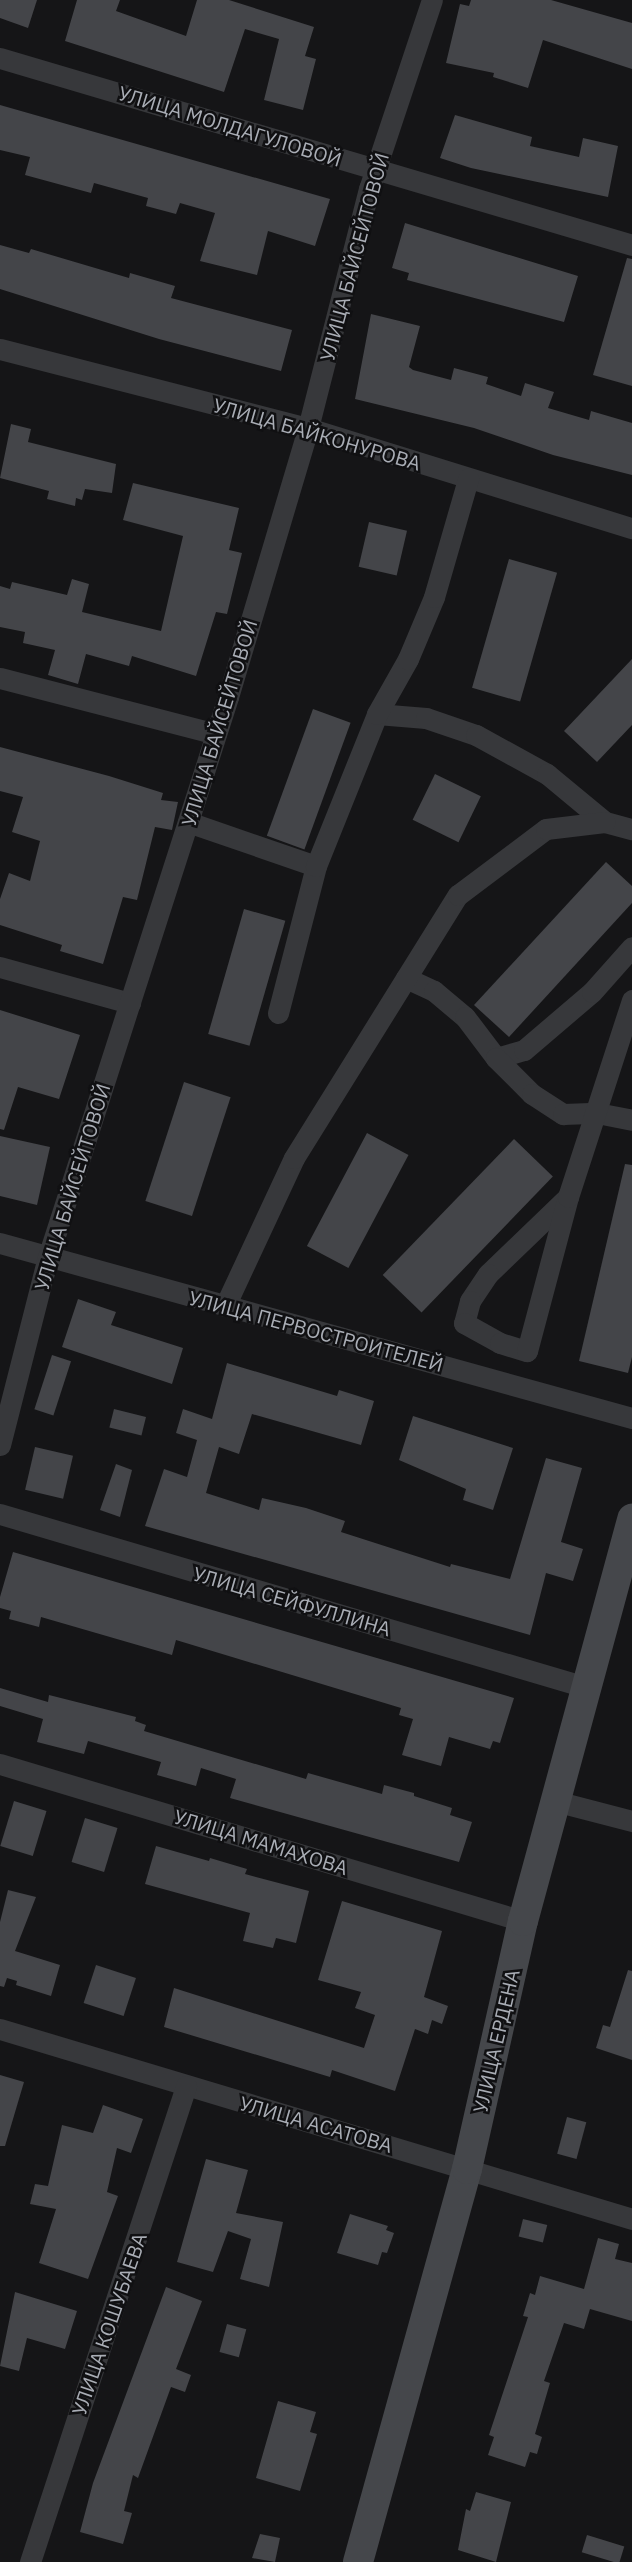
<!DOCTYPE html>
<html>
<head>
<meta charset="utf-8">
<style>
  body { margin:0 }
  #map { position:relative; width:632px; height:2562px; overflow:hidden; background:#151517; font-family:"IBM Plex Sans",sans-serif }
  div>[style] { position:absolute }
  .building>* { inset:0; background:#444549; transform-origin:0 0 }
  .street>* { height:21px; margin:-10.5px; padding:0 10.5px; transform-origin:10.5px; border-radius:10.5px; background:#37383b }
  .secondary>* { height:30px; margin:-15px; padding:0 15px; transform-origin:15px; border-radius:15px; background:#45474b }
  span { translate:-50% -50%; white-space:nowrap; text-align:center; line-height:1.15; -webkit-text-stroke:5px #101012; paint-order:stroke }
  .street-label { font-size:20px; color:#a9adb5 }
</style>
</head>
<body>
<div id="map">
  <div class="building">
    <i style="clip-path:polygon(0 0,37px 0,28px 28px,0 18px)"></i>
    <i style="clip-path:polygon(77px 0,120px 0,116px 11px,186px 36px,197px 0,229px 0,314px 27px,305px 56px,316px 59px,303px 110px,264px 100px,279px 39px,245px 29px,224px 92px,65px 41px)"></i>
    <i style="clip-path:polygon(471px 0,551px 0,632px 23px,632px 69px,543px 40px,528px 88px,493px 77px,494px 73px,446px 63px,460px 4px,469px 6px)"></i>
    <i style="clip-path:polygon(0 105px,330px 199px,315px 246px,268px 231px,257px 275px,200px 261px,215px 213px,180px 203px,176px 214px,146px 206px,148px 198px,94px 183px,91px 193px,25px 175px,30px 157px,0 150px)"></i>
    <i style="clip-path:polygon(455px 115px,532px 137px,530px 146px,579px 157px,583px 138px,618px 146px,608px 197px,471px 168px,440px 158px)"></i>
    <i style="clip-path:polygon(405px 223px,578px 276px,564px 322px,407px 280px,409px 273px,392px 268px)"></i>
    <i style="clip-path:polygon(0 245px,29px 253px,31px 249px,129px 278px,130px 273px,175px 286px,171px 298px,292px 330px,281px 371px,159px 339px,0 289px)"></i>
    <i style="clip-path:polygon(627px 258px,632px 259px,632px 386px,593px 375px)"></i>
    <i style="clip-path:polygon(371px 314px,420px 326px,409px 367px,413px 370px,451px 380px,454px 368px,488px 377px,486px 384px,521px 396px,525px 383px,554px 392px,548px 408px,589px 420px,591px 411px,632px 423px,632px 475px,553px 455px,474px 428px,355px 399px)"></i>
    <i style="clip-path:polygon(11px 424px,31px 429px,28px 442px,116px 464px,112px 493px,85px 489px,82px 500px,76px 498px,75px 506px,47px 499px,49px 491px,0 478px)"></i>
    <i style="clip-path:polygon(133px 483px,239px 508px,229px 550px,242px 553px,227px 614px,216px 612px,196px 676px,132px 656px,129px 666px,86px 654px,78px 684px,48px 675px,55px 650px,23px 643px,25px 632px,0 627px,0 586px,10px 589px,12px 582px,67px 595px,72px 579px,89px 584px,82px 612px,161px 631px,183px 536px,123px 520px)"></i>
    <i style="left:369px;top:522px;width:39px;height:46px;rotate:13deg"></i>
    <i style="left:509px;top:559px;width:50px;height:134px;rotate:16deg"></i>
    <i style="clip-path:polygon(632px 659px,632px 725px,597px 762px,564px 731px)"></i>
    <i style="left:313px;top:709px;width:40px;height:135px;rotate:20deg"></i>
    <i style="clip-path:polygon(0 747px,109px 776px,163px 793px,161px 800px,178px 802px,172px 830px,155px 827px,137px 900px,123px 897px,103px 964px,60px 951px,62px 945px,0 925px,0 899px,9px 873px,30px 881px,40px 841px,12px 832px,23px 797px,0 791px)"></i>
    <i style="left:435px;top:774px;width:51px;height:51px;rotate:26deg"></i>
    <i style="clip-path:polygon(606px 862px,632px 886px,632px 903px,509px 1037px,474px 1005px)"></i>
    <i style="left:244px;top:909px;width:43px;height:130px;rotate:16deg"></i>
    <i style="clip-path:polygon(0 1010px,80px 1035px,59px 1099px,18px 1087px,4px 1130px,0 1129px)"></i>
    <i style="left:184px;top:1082px;width:49px;height:125px;rotate:18deg"></i>
    <i style="left:367px;top:1133px;width:47px;height:128px;rotate:28deg"></i>
    <i style="clip-path:polygon(0 1136px,50px 1147px,37px 1205px,0 1196px)"></i>
    <i style="left:514px;top:1139px;width:54px;height:189px;rotate:44deg"></i>
    <i style="clip-path:polygon(625px 1164px,632px 1165px,632px 1357px,628px 1373px,579px 1361px)"></i>
    <i style="clip-path:polygon(78px 1299px,116px 1312px,111px 1325px,183px 1348px,172px 1384px,62px 1347px)"></i>
    <i style="left:52px;top:1355px;width:20px;height:57px;rotate:18deg"></i>
    <i style="clip-path:polygon(227px 1363px,337px 1396px,339px 1390px,374px 1401px,361px 1445px,252px 1414px,239px 1454px,219px 1447px,206px 1493px,259px 1510px,262px 1498px,306px 1508px,345px 1521px,341px 1532px,450px 1567px,451px 1564px,510px 1579px,546px 1458px,582px 1468px,561px 1542px,583px 1549px,573px 1581px,546px 1573px,530px 1635px,145px 1526px,164px 1469px,187px 1477px,197px 1440px,176px 1433px,183px 1409px,212px 1419px)"></i>
    <i style="left:114px;top:1409px;width:33px;height:19px;rotate:14deg"></i>
    <i style="clip-path:polygon(413px 1416px,513px 1448px,493px 1510px,463px 1500px,466px 1489px,399px 1460px)"></i>
    <i style="left:35px;top:1447px;width:39px;height:44px;rotate:13deg"></i>
    <i style="clip-path:polygon(116px 1464px,132px 1470px,120px 1517px,100px 1510px)"></i>
    <i style="clip-path:polygon(13px 1552px,514px 1698px,500px 1743px,493px 1741px,490px 1749px,449px 1737px,441px 1766px,402px 1755px,413px 1719px,399px 1715px,401px 1708px,176px 1640px,172px 1655px,41px 1617px,39px 1627px,9px 1619px,11px 1611px,0 1608px,0 1597px)"></i>
    <i style="clip-path:polygon(0 1688px,48px 1702px,49px 1695px,136px 1717px,135px 1721px,146px 1725px,144px 1731px,306px 1779px,308px 1773px,382px 1794px,384px 1785px,414px 1793px,414px 1796px,452px 1808px,450px 1815px,472px 1822px,459px 1862px,230px 1798px,236px 1779px,201px 1768px,196px 1786px,157px 1775px,161px 1762px,88px 1741px,84px 1754px,37px 1742px,43px 1719px,0 1706px)"></i>
    <i style="left:14px;top:1801px;width:34px;height:47px;rotate:17deg"></i>
    <i style="left:85px;top:1818px;width:34px;height:46px;rotate:17deg"></i>
    <i style="clip-path:polygon(156px 1846px,209px 1861px,210px 1858px,247px 1869px,245px 1874px,309px 1891px,296px 1943px,276px 1938px,273px 1948px,243px 1941px,250px 1913px,145px 1884px)"></i>
    <i style="clip-path:polygon(8px 1890px,36px 1897px,15px 1951px,60px 1965px,51px 1996px,16px 1985px,17px 1981px,7px 1978px,4px 1987px,0 1986px,0 1922px)"></i>
    <i style="clip-path:polygon(342px 1901px,442px 1931px,424px 1997px,448px 2006px,442px 2024px,432px 2020px,428px 2034px,415px 2029px,395px 2091px,332px 2070px,330px 2077px,164px 2027px,174px 1988px,364px 2048px,375px 2015px,355px 2008px,361px 1992px,318px 1980px)"></i>
    <i style="left:96px;top:1965px;width:42px;height:40px;rotate:18deg"></i>
    <i style="clip-path:polygon(628px 1970px,632px 1971px,632px 2060px,596px 2048px,603px 2025px,610px 2027px)"></i>
    <i style="clip-path:polygon(0 2075px,24px 2082px,5px 2146px,0 2146px)"></i>
    <i style="clip-path:polygon(103px 2105px,143px 2119px,131px 2153px,117px 2148px,107px 2192px,118px 2196px,88px 2279px,39px 2263px,56px 2209px,30px 2204px,35px 2184px,48px 2186px,62px 2125px,93px 2133px)"></i>
    <i style="left:567px;top:2117px;width:20px;height:38px;rotate:15deg"></i>
    <i style="clip-path:polygon(206px 2159px,248px 2170px,236px 2213px,283px 2222px,269px 2287px,240px 2279px,251px 2239px,228px 2231px,213px 2272px,177px 2262px)"></i>
    <i style="clip-path:polygon(350px 2214px,388px 2226px,386px 2230px,394px 2233px,387px 2253px,382px 2252px,378px 2265px,337px 2253px)"></i>
    <i style="left:523px;top:2219px;width:25px;height:18px;rotate:14deg"></i>
    <i style="clip-path:polygon(598px 2238px,619px 2244px,615px 2259px,632px 2263px,632px 2321px,590px 2309px,584px 2329px,564px 2323px,544px 2381px,550px 2383px,535px 2434px,542px 2437px,537px 2454px,530px 2452px,525px 2467px,488px 2455px,494px 2437px,489px 2435px,528px 2317px,523px 2316px,530px 2293px,535px 2295px,540px 2276px,584px 2289px)"></i>
    <i style="clip-path:polygon(166px 2287px,202px 2301px,176px 2369px,191px 2375px,185px 2392px,171px 2387px,138px 2478px,133px 2475px,124px 2511px,132px 2513px,123px 2544px,80px 2532px,93px 2483px)"></i>
    <i style="clip-path:polygon(15px 2292px,77px 2311px,65px 2349px,27px 2338px,19px 2371px,0 2366px)"></i>
    <i style="left:227px;top:2324px;width:20px;height:29px;rotate:15deg"></i>
    <i style="clip-path:polygon(278px 2401px,316px 2412px,310px 2432px,317px 2434px,300px 2491px,256px 2478px)"></i>
    <i style="clip-path:polygon(476px 2492px,511px 2502px,496px 2562px,458px 2550px,466px 2509px,470px 2511px)"></i>
    <i style="clip-path:polygon(260px 2534px,280px 2538px,275px 2562px,252px 2558px)"></i>
    <i style="left:587px;top:2535px;width:39px;height:18px;rotate:17deg"></i>
  </div>
  <div class="street">
    <i style="left:0;top:58px;width:659px;rotate:16.48deg"></i>
    <i style="left:0;top:349px;width:318px;rotate:14.4deg"></i>
    <i style="left:308px;top:428px;width:339px;rotate:17.2deg"></i>
    <i style="left:0;top:678px;width:223px;rotate:14.5deg"></i>
    <i style="left:377px;top:714px;width:49px;rotate:4.7deg"></i>
    <i style="left:426px;top:718px;width:53px;rotate:18.8deg"></i>
    <i style="left:476px;top:735px;width:81px;rotate:28.8deg"></i>
    <i style="left:547px;top:774px;width:75px;rotate:39.6deg"></i>
    <i style="left:605px;top:822px;width:28px;rotate:15deg"></i>
    <i style="left:188px;top:822px;width:135px;rotate:19deg"></i>
    <i style="left:0;top:967px;width:135px;rotate:15.5deg"></i>
    <i style="left:406px;top:978px;width:31px;rotate:25deg"></i>
    <i style="left:434px;top:991px;width:40px;rotate:40deg"></i>
    <i style="left:465px;top:1017px;width:51px;rotate:52.9deg"></i>
    <i style="left:496px;top:1058px;width:29px;rotate:-16deg"></i>
    <i style="left:524px;top:1050px;width:89px;rotate:-40.5deg"></i>
    <i style="left:592px;top:992px;width:60px;rotate:-48.4deg"></i>
    <i style="left:278px;top:1013px;width:152px;rotate:-75.5deg"></i>
    <i style="left:316px;top:866px;width:164px;rotate:-68.1deg"></i>
    <i style="left:377px;top:714px;width:63px;rotate:-60.6deg"></i>
    <i style="left:408px;top:659px;width:67px;rotate:-67.2deg"></i>
    <i style="left:434px;top:597px;width:123px;rotate:-73.9deg"></i>
    <i style="left:496px;top:1058px;width:51px;rotate:45deg"></i>
    <i style="left:532px;top:1094px;width:37px;rotate:33deg"></i>
    <i style="left:563px;top:1114px;width:34px;rotate:-2deg"></i>
    <i style="left:597px;top:1113px;width:36px;rotate:11deg"></i>
    <i style="left:568px;top:1197px;width:111px;rotate:136.1deg"></i>
    <i style="left:488px;top:1274px;width:32px;rotate:124deg"></i>
    <i style="left:470px;top:1301px;width:23px;rotate:105deg"></i>
    <i style="left:464px;top:1323px;width:41px;rotate:29.1deg"></i>
    <i style="left:500px;top:1343px;width:28px;rotate:17deg"></i>
    <i style="left:527px;top:1351px;width:159px;rotate:-75.1deg"></i>
    <i style="left:568px;top:1197px;width:207px;rotate:-72deg"></i>
    <i style="left:0;top:1243px;width:656px;rotate:15.48deg"></i>
    <i style="left:225px;top:1306px;width:163px;rotate:-65deg"></i>
    <i style="left:294px;top:1158px;width:310px;rotate:-58.1deg"></i>
    <i style="left:458px;top:895px;width:110px;rotate:-36.9deg"></i>
    <i style="left:546px;top:829px;width:59px;rotate:-6.8deg"></i>
    <i style="left:0;top:1445px;width:194px;rotate:-75.7deg"></i>
    <i style="left:48px;top:1257px;width:588px;rotate:-72.18deg"></i>
    <i style="left:228px;top:697px;width:281px;rotate:-73.4deg"></i>
    <i style="left:308px;top:428px;width:247px;rotate:-75.7deg"></i>
    <i style="left:369px;top:189px;width:199px;rotate:-71.6deg"></i>
    <i style="left:0;top:1514px;width:610px;rotate:16.47deg"></i>
    <i style="left:0;top:1764px;width:546px;rotate:16.71deg"></i>
    <i style="left:555px;top:1801px;width:80px;rotate:14.6deg"></i>
    <i style="left:0;top:2029px;width:660px;rotate:16.73deg"></i>
    <i style="left:30px;top:2562px;width:501px;rotate:-71.85deg"></i>
  </div>
  <div class="secondary">
    <i style="left:358px;top:2562px;width:408px;rotate:-74.5deg"></i>
    <i style="left:467px;top:2169px;width:254px;rotate:-77.3deg"></i>
    <i style="left:523px;top:1921px;width:417px;rotate:-74.8deg"></i>
  </div>
  <div class="street-label">
    <span style="left:230px;top:126px;rotate:17deg">УЛИЦА МОЛДАГУЛОВОЙ</span>
    <span style="left:354px;top:257px;rotate:-75deg">УЛИЦА БАЙСЕЙТОВОЙ</span>
    <span style="left:317px;top:434px;rotate:16deg">УЛИЦА БАЙКОНУРОВА</span>
    <span style="left:219px;top:723px;rotate:-73deg">УЛИЦА БАЙСЕЙТОВОЙ</span>
    <span style="left:72px;top:1187px;rotate:-73deg">УЛИЦА БАЙСЕЙТОВОЙ</span>
    <span style="left:316px;top:1331px;rotate:15deg">УЛИЦА ПЕРВОСТРОИТЕЛЕЙ</span>
    <span style="left:292px;top:1601px;rotate:16deg">УЛИЦА СЕЙФУЛЛИНА</span>
    <span style="left:261px;top:1842px;rotate:17deg">УЛИЦА МАМАХОВА</span>
    <span style="left:496px;top:2041px;rotate:-77deg">УЛИЦА ЕРДЕНА</span>
    <span style="left:316px;top:2124px;rotate:16deg">УЛИЦА АСАТОВА</span>
    <span style="left:109px;top:2324px;rotate:-71deg">УЛИЦА КОШУБАЕВА</span>
  </div>
</div>
</body>
</html>
